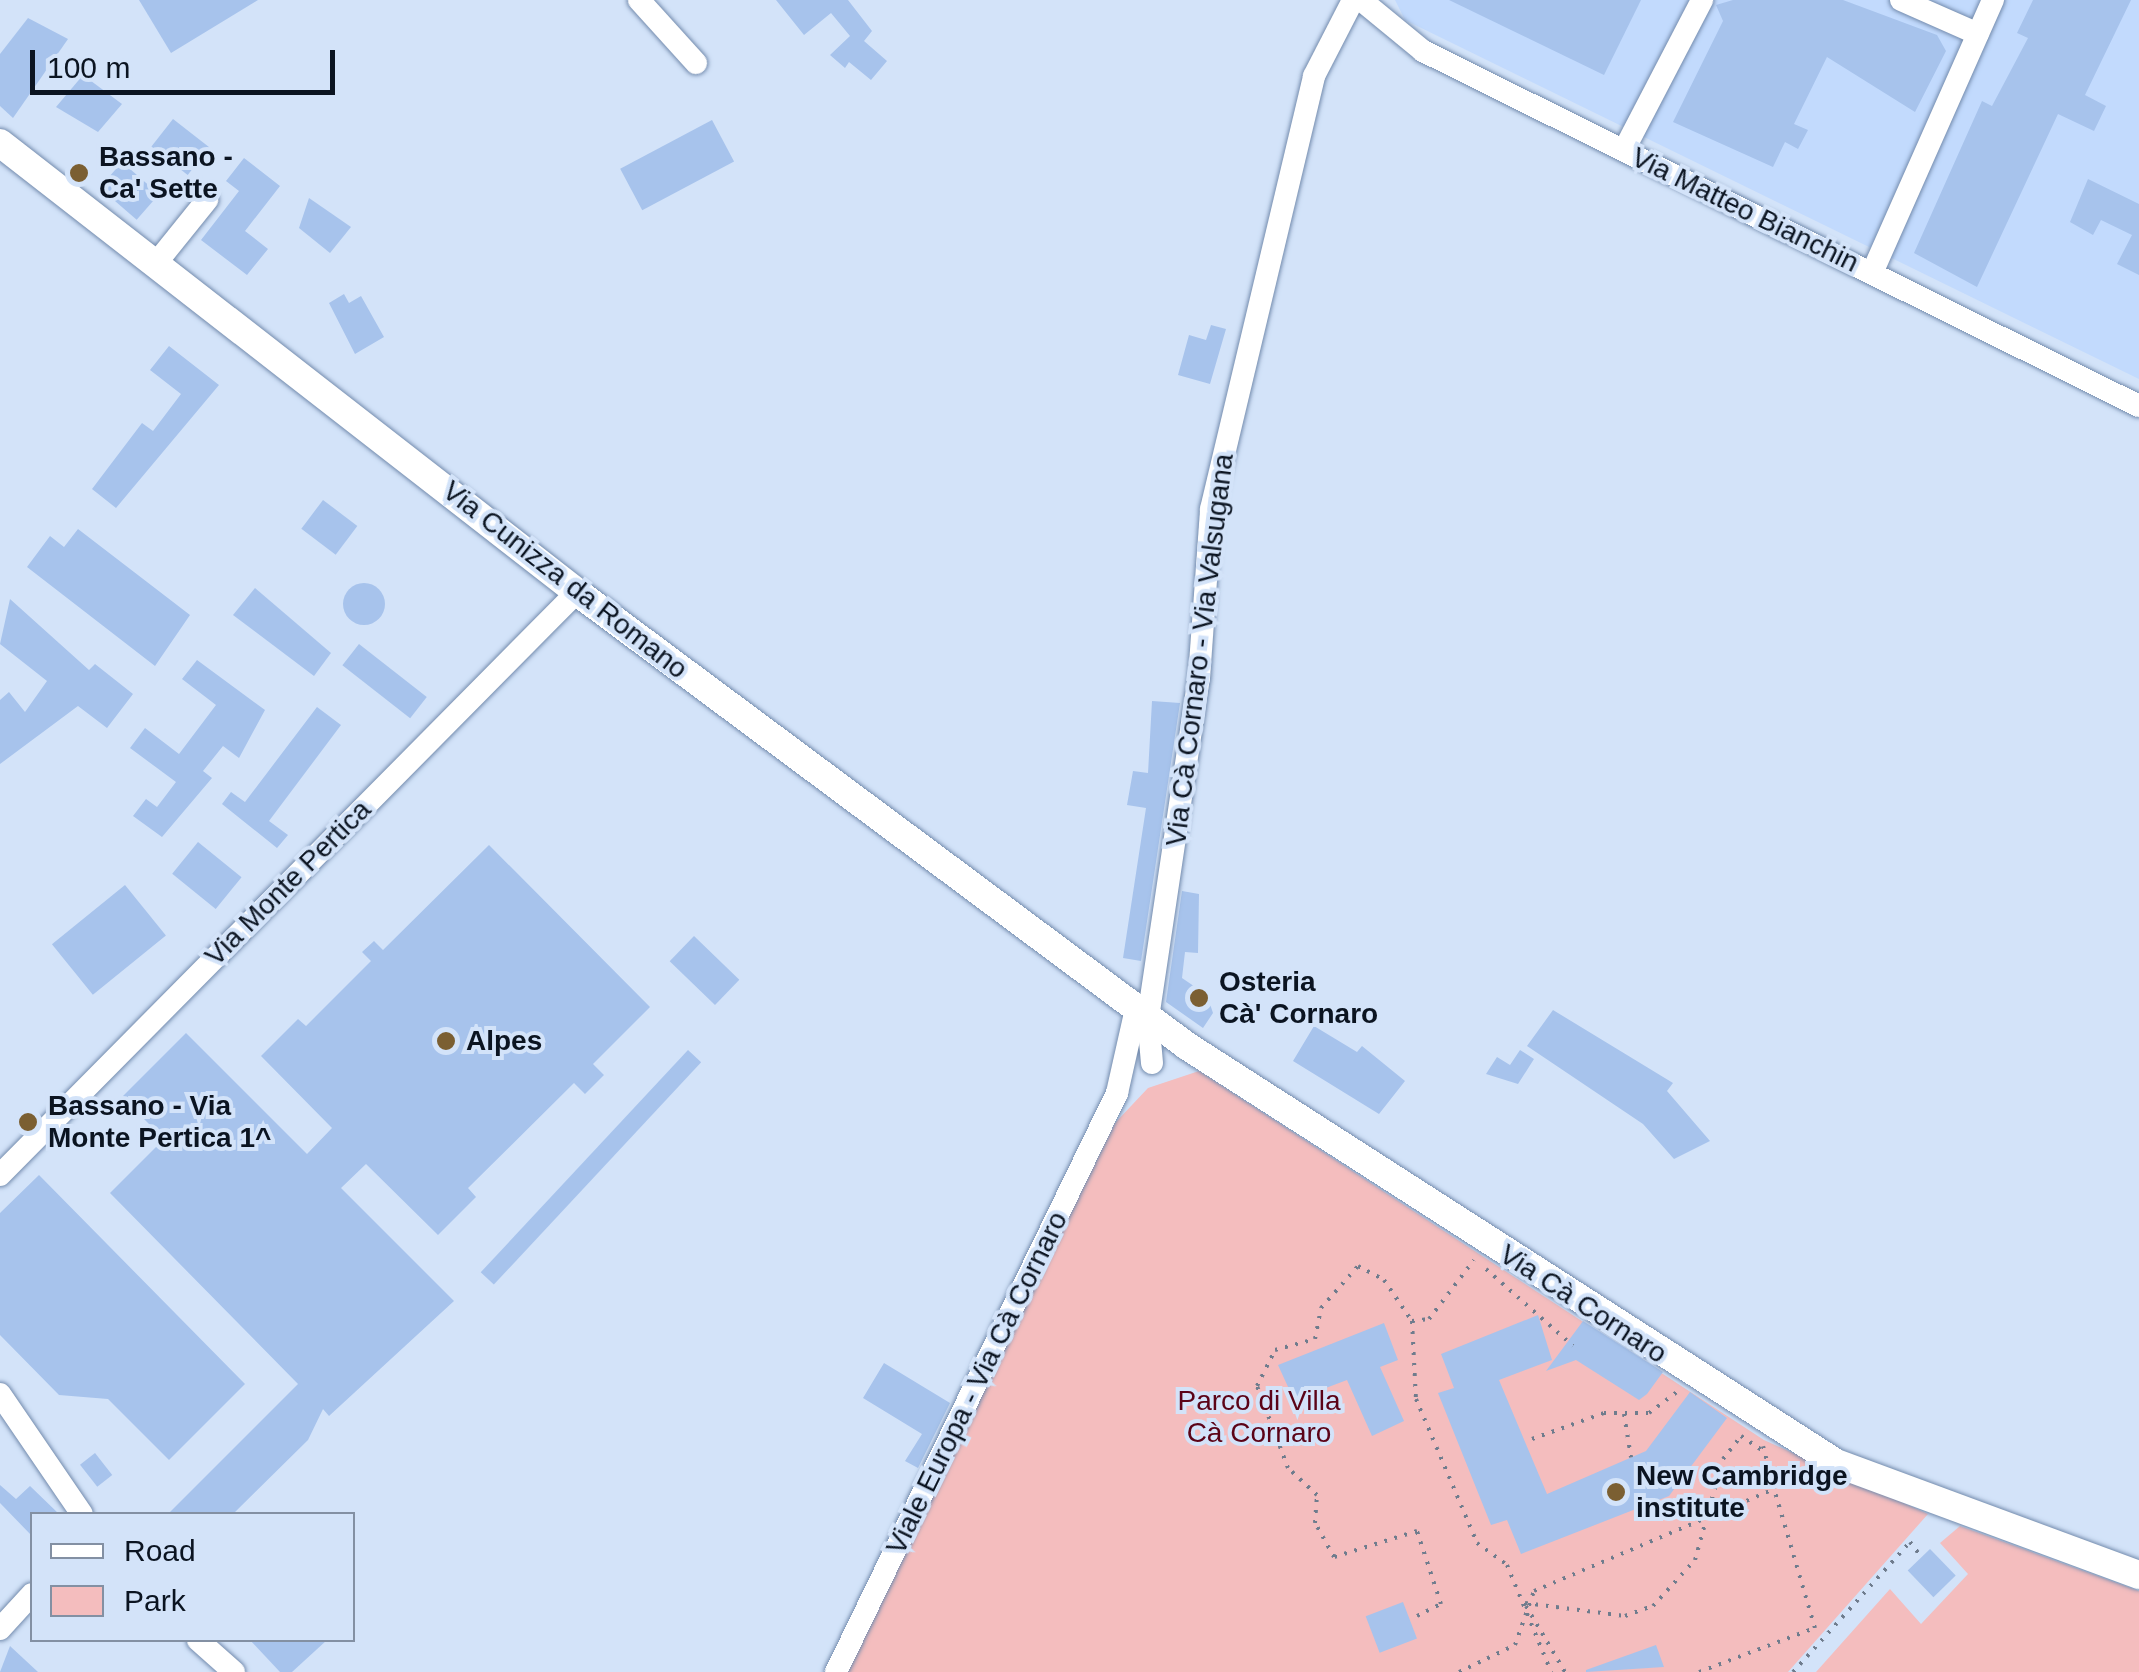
<!DOCTYPE html>
<html>
<head>
<meta charset="utf-8">
<style>
  body { margin:0 }
  #map { position:relative; width:2139px; height:1672px; overflow:hidden; background:#d3e3f9; font-family:Arial,sans-serif }
  div>[style] { position:absolute }
  .built>* { inset:0; background:#c2dafd }
  .green>* { inset:0; background:#f4bdbe }
  .building>* { inset:0; background:#a7c3ec; transform-origin:0 0 }
  .round { border-radius:50% }
  .path>* { height:4px; margin-top:-2px; transform-origin:0; background:repeating-linear-gradient(90deg,#6f7c8d 0 2.5px,transparent 0 10.5px) }
  .roads { filter:drop-shadow(0 0 2px #738bad) drop-shadow(0 0 2px #738bad) }
  .minor>* { height:22px; margin:-11px; padding:0 11px; transform-origin:11px; border-radius:11px; background:#fff }
  .major>* { height:28px; margin:-14px; padding:0 14px; transform-origin:14px; border-radius:14px; background:#fff }
  .dots>* { width:28px; height:28px; translate:-50% -50%; box-sizing:border-box; border:5px solid #d3e3f9; border-radius:50% }
  span { translate:-50% -50%; white-space:nowrap; text-align:center; line-height:1.15; -webkit-text-stroke:8px #d3e3f9; paint-order:stroke }
  .poi-label { font-size:28px; color:#0b1421; font-weight:700 }
  .left { translate:0 -50%; text-align:left }
  .street-label { font-size:28px; color:#0b1421 }
  .park-label { font-size:28px; color:#5b0317 }
  .legend { position:absolute; left:30px; top:1512px; width:325px; height:130px; box-sizing:border-box; background:#d3e3f9; border:2px solid #8390a3; margin:0; padding:12px 18px; list-style:none; font-size:30px; color:#0b1421 }
  .legend li { display:flex; align-items:center; gap:20px; height:50px }
  .legend b { width:50px; border:2px solid #8390a3 }
  .scale { position:absolute; left:30px; top:50px; width:305px; height:45px; box-sizing:border-box; border:5px solid #0b1421; border-top:0; padding-left:12px; font-size:30px; line-height:35px; white-space:nowrap; color:#0b1421; -webkit-text-stroke:8px #d3e3f9; paint-order:stroke }
</style>
</head>
<body>
<div id="map">
  <div class="built">
    <i style="clip-path:polygon(1395px 0,2139px 0,2139px 379px,1405px 20px)"></i>
  </div>
  <div class="green">
    <i style="clip-path:polygon(1199px 1071px,1764px 1440px,1928px 1514px,1788px 1672px,845px 1672px,1115px 1123px,1148px 1088px)"></i>
    <i style="clip-path:polygon(1960px 1526px,2139px 1591px,2139px 1672px,1816px 1672px,1890px 1589px,1921px 1624px,1968px 1574px,1940px 1543px)"></i>
  </div>
  <div class="building">
    <i style="clip-path:polygon(139px 0,258px 0,171px 53px)"></i>
    <i style="clip-path:polygon(776px 0,848px 0,872px 31px,864px 41px,887px 61px,871px 80px,849px 62px,845px 68px,830px 55px,850px 36px,831px 13px,804px 35px)"></i>
    <i style="clip-path:polygon(1449px 0,1641px 0,1604px 75px)"></i>
    <i style="clip-path:polygon(1733px 0,1843px 0,1937px 35px,1946px 51px,1915px 112px,1827px 57px,1794px 124px,1808px 130px,1798px 149px,1785px 142px,1773px 167px,1673px 122px,1723px 21px,1716px 5px)"></i>
    <i style="clip-path:polygon(2033px 0,2131px 0,2085px 95px,2106px 106px,2094px 131px,2058px 114px,1977px 287px,1914px 253px,1982px 101px,1992px 106px,2028px 38px,2017px 33px)"></i>
    <i style="clip-path:polygon(28px 18px,68px 39px,13px 118px,0 106px,0 54px)"></i>
    <i style="clip-path:polygon(83px 75px,122px 104px,98px 132px,56px 107px)"></i>
    <i style="left:173px;top:119px;width:46px;height:35px;rotate:38deg"></i>
    <i style="left:712px;top:120px;width:47px;height:104px;rotate:62deg"></i>
    <i style="clip-path:polygon(244px 158px,280px 186px,245px 231px,268px 249px,247px 275px,201px 240px,239px 191px,226px 181px)"></i>
    <i style="left:122px;top:162px;width:49px;height:34px;rotate:41deg"></i>
    <i style="clip-path:polygon(2088px 179px,2139px 204px,2139px 275px,2117px 264px,2132px 235px,2101px 220px,2093px 235px,2070px 222px)"></i>
    <i style="clip-path:polygon(309px 198px,351px 227px,330px 253px,299px 228px)"></i>
    <i style="clip-path:polygon(344px 294px,349px 303px,361px 296px,384px 337px,355px 354px,329px 303px)"></i>
    <i style="clip-path:polygon(1211px 325px,1226px 329px,1210px 384px,1178px 375px,1189px 335px,1206px 340px)"></i>
    <i style="clip-path:polygon(169px 346px,219px 385px,116px 508px,92px 489px,142px 423px,153px 431px,181px 394px,150px 370px)"></i>
    <i style="left:323px;top:500px;width:43px;height:36px;rotate:37deg"></i>
    <i style="clip-path:polygon(78px 529px,190px 615px,155px 666px,27px 567px,50px 536px,64px 547px)"></i>
    <i class="round" style="left:343px;top:583px;width:42px;height:42px"></i>
    <i style="clip-path:polygon(255px 588px,331px 653px,314px 676px,233px 615px)"></i>
    <i style="clip-path:polygon(10px 599px,89px 670px,95px 664px,133px 694px,107px 728px,78px 706px,0 764px,0 700px,9px 692px,25px 712px,47px 681px,0 644px)"></i>
    <i style="left:359px;top:644px;width:86px;height:27px;rotate:38deg"></i>
    <i style="clip-path:polygon(197px 660px,265px 710px,239px 758px,223px 746px,203px 771px,212px 778px,162px 837px,133px 816px,146px 799px,157px 807px,176px 782px,130px 748px,145px 728px,179px 754px,216px 705px,182px 679px)"></i>
    <i style="clip-path:polygon(1152px 701px,1180px 703px,1141px 961px,1123px 958px,1146px 808px,1127px 805px,1133px 771px,1148px 773px)"></i>
    <i style="clip-path:polygon(317px 707px,341px 725px,269px 821px,288px 835px,277px 848px,222px 804px,231px 792px,245px 802px)"></i>
    <i style="left:198px;top:842px;width:56px;height:41px;rotate:39deg"></i>
    <i style="clip-path:polygon(489px 845px,650px 1007px,593px 1064px,604px 1075px,585px 1094px,574px 1083px,468px 1188px,476px 1197px,438px 1235px,366px 1164px,341px 1188px,454px 1301px,329px 1416px,323px 1409px,308px 1440px,233px 1514px,168px 1514px,298px 1384px,110px 1193px,164px 1139px,122px 1097px,186px 1033px,307px 1154px,332px 1128px,261px 1056px,298px 1019px,306px 1026px,371px 961px,362px 952px,374px 941px,383px 950px)"></i>
    <i style="left:125px;top:885px;width:65px;height:94px;rotate:51deg"></i>
    <i style="clip-path:polygon(1182px 891px,1199px 894px,1198px 953px,1185px 952px,1182px 978px,1207px 995px,1213px 1013px,1203px 1028px,1166px 1002px)"></i>
    <i style="left:694px;top:936px;width:63px;height:35px;rotate:44deg"></i>
    <i style="clip-path:polygon(1553px 1010px,1673px 1083px,1667px 1091px,1710px 1141px,1674px 1159px,1643px 1124px,1527px 1046px)"></i>
    <i style="clip-path:polygon(1314px 1026px,1357px 1052px,1362px 1046px,1405px 1081px,1379px 1114px,1293px 1061px)"></i>
    <i style="left:688px;top:1050px;width:18px;height:304px;rotate:43deg"></i>
    <i style="clip-path:polygon(1520px 1050px,1534px 1059px,1518px 1084px,1486px 1074px,1497px 1057px,1510px 1065px)"></i>
    <i style="clip-path:polygon(39px 1175px,245px 1384px,169px 1460px,108px 1399px,59px 1395px,0 1335px,0 1213px)"></i>
    <i style="clip-path:polygon(1538px 1315px,1552px 1360px,1499px 1380px,1547px 1494px,1646px 1451px,1690px 1392px,1727px 1418px,1669px 1496px,1521px 1554px,1507px 1520px,1491px 1525px,1438px 1393px,1454px 1388px,1441px 1354px)"></i>
    <i style="clip-path:polygon(1583px 1321px,1663px 1372px,1647px 1394px,1639px 1400px,1576px 1360px,1546px 1371px)"></i>
    <i style="clip-path:polygon(1384px 1323px,1398px 1360px,1380px 1367px,1404px 1421px,1372px 1436px,1347px 1380px,1294px 1400px,1278px 1365px)"></i>
    <i style="clip-path:polygon(884px 1363px,950px 1403px,918px 1468px,905px 1461px,922px 1434px,863px 1398px)"></i>
    <i style="left:95px;top:1453px;width:28px;height:19px;rotate:52deg"></i>
    <i style="clip-path:polygon(0 1485px,16px 1499px,30px 1486px,59px 1514px,32px 1514px,32px 1536px,0 1503px)"></i>
    <i style="left:1930px;top:1549px;width:37px;height:31px;rotate:46deg"></i>
    <i style="left:1403px;top:1602px;width:39px;height:40px;rotate:69deg"></i>
    <i style="clip-path:polygon(250px 1640px,327px 1640px,292px 1672px,280px 1672px)"></i>
    <i style="clip-path:polygon(1656px 1645px,1664px 1667px,1586px 1672px,1586px 1670px)"></i>
    <i style="clip-path:polygon(10px 1646px,38px 1672px,0 1672px)"></i>
  </div>
  <div class="path">
    <i style="left:1486px;top:1269px;width:116px;rotate:41.5deg"></i>
    <i style="left:1412px;top:1321px;width:78px;rotate:87.1deg"></i>
    <i style="left:1416px;top:1399px;width:156px;rotate:67deg"></i>
    <i style="left:1477px;top:1543px;width:37px;rotate:36deg"></i>
    <i style="left:1507px;top:1565px;width:116px;rotate:67.6deg"></i>
    <i style="left:1624px;top:1414px;width:44px;rotate:80.8deg"></i>
    <i style="left:1532px;top:1439px;width:77px;rotate:-19.9deg"></i>
    <i style="left:1604px;top:1413px;width:45px"></i>
    <i style="left:1649px;top:1413px;width:38px;rotate:-37deg"></i>
    <i style="left:1525px;top:1603px;width:101px;rotate:7.4deg"></i>
    <i style="left:1625px;top:1616px;width:30px;rotate:-20deg"></i>
    <i style="left:1653px;top:1606px;width:62px;rotate:-47.6deg"></i>
    <i style="left:1695px;top:1560px;width:105px;rotate:-74.5deg"></i>
    <i style="left:1723px;top:1459px;width:29px;rotate:-52deg"></i>
    <i style="left:1741px;top:1436px;width:25px;rotate:34deg"></i>
    <i style="left:1526px;top:1606px;width:77px;rotate:59.4deg"></i>
    <i style="left:1417px;top:1616px;width:27px;rotate:-27deg"></i>
    <i style="left:1441px;top:1604px;width:77px;rotate:-108.2deg"></i>
    <i style="left:1417px;top:1531px;width:87px;rotate:162.6deg"></i>
    <i style="left:1334px;top:1557px;width:39px;rotate:-119deg"></i>
    <i style="left:1315px;top:1523px;width:28px;rotate:-86deg"></i>
    <i style="left:1317px;top:1495px;width:40px;rotate:-137deg"></i>
    <i style="left:1288px;top:1468px;width:88px;rotate:-110.7deg"></i>
    <i style="left:1257px;top:1386px;width:40px;rotate:-63.4deg"></i>
    <i style="left:1275px;top:1350px;width:41px;rotate:-15.4deg"></i>
    <i style="left:1315px;top:1339px;width:32px;rotate:-79deg"></i>
    <i style="left:1321px;top:1308px;width:56px;rotate:-48.6deg"></i>
    <i style="left:1358px;top:1266px;width:30px;rotate:28deg"></i>
    <i style="left:1384px;top:1280px;width:50px;rotate:55.7deg"></i>
    <i style="left:1412px;top:1321px;width:17px;rotate:-7deg"></i>
    <i style="left:1429px;top:1319px;width:74px;rotate:-52.7deg"></i>
    <i style="left:1459px;top:1672px;width:62px;rotate:-25.7deg"></i>
    <i style="left:1515px;top:1645px;width:57px;rotate:-70.6deg"></i>
    <i style="left:1534px;top:1591px;width:261px;rotate:-23deg"></i>
    <i style="left:1774px;top:1489px;width:44px;rotate:-104.3deg"></i>
    <i style="left:1699px;top:1672px;width:124px;rotate:-20.8deg"></i>
    <i style="left:1815px;top:1628px;width:145px;rotate:-106.4deg"></i>
    <i style="left:1793px;top:1672px;width:175px;rotate:-48deg"></i>
    <i style="left:1910px;top:1542px;width:15px;rotate:53deg"></i>
  </div>
  <div class="roads">
    <div class="minor">
      <i style="left:639px;top:0;width:85px;rotate:47.9deg"></i>
      <i style="left:1361px;top:0;width:80px;rotate:39.4deg"></i>
      <i style="left:1423px;top:51px;width:799px;rotate:26.37deg"></i>
      <i style="left:1901px;top:0;width:84px;rotate:23.8deg"></i>
      <i style="left:1624px;top:150px;width:169px;rotate:-62.5deg"></i>
      <i style="left:157px;top:262px;width:80px;rotate:-51.1deg"></i>
      <i style="left:1872px;top:273px;width:299px;rotate:-66.1deg"></i>
      <i style="left:1152px;top:1063px;width:45px;rotate:-95.1deg"></i>
      <i style="left:1148px;top:1018px;width:344px;rotate:-81.5deg"></i>
      <i style="left:1199px;top:678px;width:169px;rotate:-85.9deg"></i>
      <i style="left:1211px;top:509px;width:445px;rotate:-76.6deg"></i>
      <i style="left:1314px;top:76px;width:85px;rotate:-62.8deg"></i>
      <i style="left:0;top:1175px;width:820px;rotate:-45.3deg"></i>
      <i style="left:0;top:1394px;width:145px;rotate:55.7deg"></i>
      <i style="left:0;top:1629px;width:47px;rotate:-47.6deg"></i>
      <i style="left:198px;top:1640px;width:48px;rotate:41.6deg"></i>
      <i style="left:836px;top:1672px;width:644px;rotate:-64.11deg"></i>
      <i style="left:1117px;top:1093px;width:86px;rotate:-77.3deg"></i>
    </div>
    <div class="major">
      <i style="left:0;top:143px;width:731px;rotate:37.89deg"></i>
      <i style="left:577px;top:592px;width:760px;rotate:36.66deg"></i>
      <i style="left:1187px;top:1046px;width:771px;rotate:32.72deg"></i>
      <i style="left:1836px;top:1463px;width:323px;rotate:20.3deg"></i>
    </div>
  </div>
  <div class="dots">
    <i style="left:79px;top:173px;background:#7b5f32"></i>
    <i style="left:1199px;top:998px;background:#7b5f32"></i>
    <i style="left:446px;top:1041px;background:#7b5f32"></i>
    <i style="left:28px;top:1122px;background:#7b5f32"></i>
    <i style="left:1616px;top:1492px;background:#7b5f32"></i>
  </div>
  <div class="poi-label">
    <span class="left" style="left:99px;top:173px">Bassano -<br>Ca' Sette</span>
    <span class="left" style="left:1219px;top:998px">Osteria<br>Cà' Cornaro</span>
    <span class="left" style="left:466px;top:1041px">Alpes</span>
    <span class="left" style="left:48px;top:1122px">Bassano - Via<br>Monte Pertica 1^</span>
    <span class="left" style="left:1636px;top:1492px">New Cambridge<br>institute</span>
  </div>
  <div class="street-label">
    <span style="left:1745px;top:210px;rotate:26deg">Via Matteo Bianchin</span>
    <span style="left:565px;top:580px;rotate:38deg">Via Cunizza da Romano</span>
    <span style="left:1200px;top:650px;rotate:-83deg">Via Cà Cornaro - Via Valsugana</span>
    <span style="left:288px;top:883px;rotate:-45deg">Via Monte Pertica</span>
    <span style="left:1583px;top:1304px;rotate:33deg">Via Cà Cornaro</span>
    <span style="left:977px;top:1383px;rotate:-64deg">Viale Europa - Via Cà Cornaro</span>
  </div>
  <div class="park-label">
    <span style="left:1259px;top:1417px">Parco di Villa<br>Cà Cornaro</span>
  </div>
  <ul class="legend">
  <li><b style="height:12px;background:#fff"></b>Road</li>
  <li><b style="height:28px;background:#f4bdbe"></b>Park</li>
  </ul>
  <div class="scale">100 m</div>
</div>
</body>
</html>
